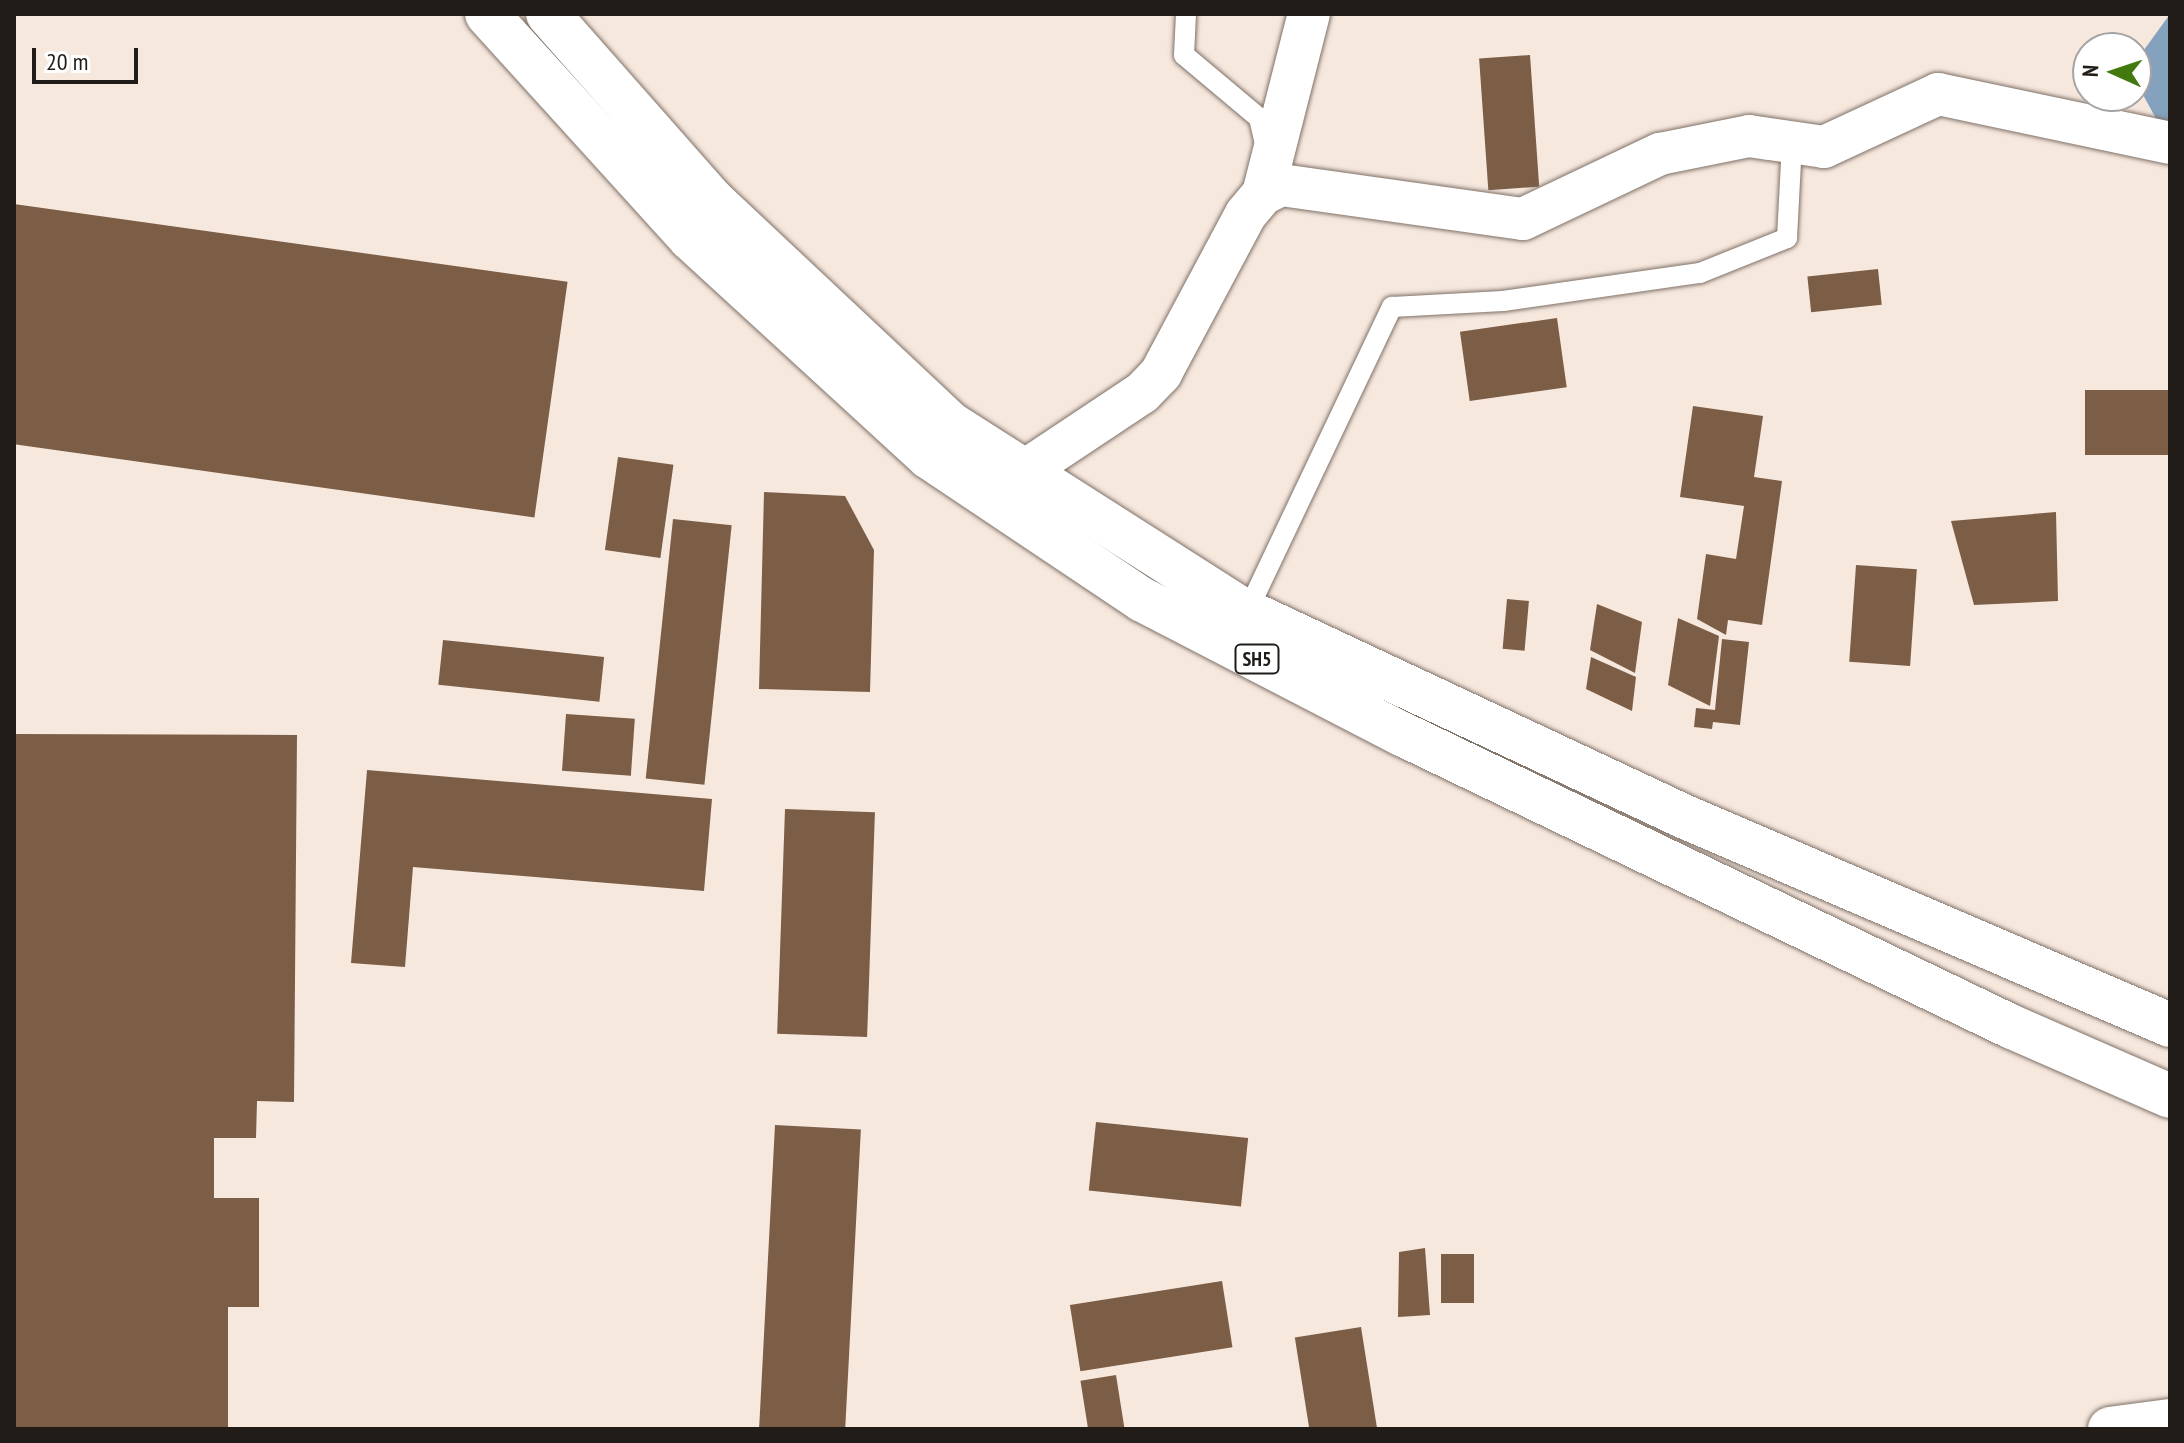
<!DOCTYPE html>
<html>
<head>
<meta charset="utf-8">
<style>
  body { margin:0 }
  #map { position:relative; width:2184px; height:1443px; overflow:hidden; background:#f7e8de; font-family:"PT Sans Narrow",sans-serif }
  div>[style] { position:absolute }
  .water>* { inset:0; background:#84a2bd }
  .building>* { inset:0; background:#7c5e47; transform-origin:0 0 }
  .roads { filter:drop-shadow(0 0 2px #7e7167) drop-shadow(0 0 2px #7e7167) }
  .service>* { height:20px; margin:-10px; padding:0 10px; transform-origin:10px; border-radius:10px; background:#fff }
  .minor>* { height:42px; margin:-21px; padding:0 21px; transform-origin:21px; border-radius:21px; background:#fff }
  .primary>* { height:44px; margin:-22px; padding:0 22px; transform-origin:22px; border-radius:22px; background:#fff }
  span { translate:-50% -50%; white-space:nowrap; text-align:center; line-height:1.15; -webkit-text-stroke:8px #fff; paint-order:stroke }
  .shield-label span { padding:2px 6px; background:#fff; border:2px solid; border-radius:6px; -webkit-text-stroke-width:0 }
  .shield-label { font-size:20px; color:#211c18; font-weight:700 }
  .frame { position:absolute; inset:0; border:16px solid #211c18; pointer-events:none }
  .north { position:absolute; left:2072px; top:32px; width:80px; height:80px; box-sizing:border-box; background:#fff; border:2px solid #a6a4a3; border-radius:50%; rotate:273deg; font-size:22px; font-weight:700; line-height:32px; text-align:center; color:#211c18 }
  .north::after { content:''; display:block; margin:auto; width:28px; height:36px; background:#41790f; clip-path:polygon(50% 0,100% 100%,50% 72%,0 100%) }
  .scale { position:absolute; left:32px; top:48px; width:106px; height:36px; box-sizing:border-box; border:4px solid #211c18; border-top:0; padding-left:10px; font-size:24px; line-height:28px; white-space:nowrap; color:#211c18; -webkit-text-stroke:6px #fff; paint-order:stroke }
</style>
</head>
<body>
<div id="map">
  <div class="water">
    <i style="clip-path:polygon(2170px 14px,2170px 144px,2136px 82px,2136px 61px)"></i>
  </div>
  <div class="building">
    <i style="left:1530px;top:55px;width:132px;height:51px;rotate:86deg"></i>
    <i style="left:14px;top:204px;width:559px;height:238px;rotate:8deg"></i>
    <i style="left:1878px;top:269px;width:36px;height:71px;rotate:84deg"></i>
    <i style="left:1557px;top:318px;width:70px;height:98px;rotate:82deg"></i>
    <i style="left:2170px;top:390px;width:65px;height:85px;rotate:90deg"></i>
    <i style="clip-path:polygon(1693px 406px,1763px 416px,1754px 477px,1782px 481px,1762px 625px,1728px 620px,1726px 635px,1697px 619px,1706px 554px,1736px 559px,1744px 506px,1680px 497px)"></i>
    <i style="left:618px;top:457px;width:56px;height:94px;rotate:8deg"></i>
    <i style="clip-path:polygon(764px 492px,845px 496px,874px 550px,870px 692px,759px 689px)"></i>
    <i style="clip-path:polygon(2056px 512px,2058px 601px,1974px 605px,1951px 521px)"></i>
    <i style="left:673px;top:519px;width:59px;height:261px;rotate:6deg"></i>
    <i style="left:1856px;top:565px;width:61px;height:97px;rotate:4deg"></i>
    <i style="left:1507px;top:599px;width:22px;height:50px;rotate:5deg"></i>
    <i style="clip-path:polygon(1597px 604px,1642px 622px,1635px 673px,1590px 650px)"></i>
    <i style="clip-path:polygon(1678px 618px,1719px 636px,1710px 706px,1668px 685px)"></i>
    <i style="clip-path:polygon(1722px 639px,1749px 642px,1740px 725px,1713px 722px,1712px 729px,1694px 727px,1696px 708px,1715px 710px)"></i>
    <i style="left:443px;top:640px;width:162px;height:45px;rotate:6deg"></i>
    <i style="clip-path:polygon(1591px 657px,1636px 677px,1632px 711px,1586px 689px)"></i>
    <i style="left:566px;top:714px;width:69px;height:57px;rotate:4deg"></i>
    <i style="clip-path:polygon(14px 734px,297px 735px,294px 1102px,257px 1101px,256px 1138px,214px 1138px,214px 1198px,259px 1198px,259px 1307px,228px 1307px,228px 1429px,14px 1429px)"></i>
    <i style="clip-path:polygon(367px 770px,712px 799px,704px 891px,413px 867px,405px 967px,351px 963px)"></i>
    <i style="left:785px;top:809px;width:90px;height:225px;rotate:2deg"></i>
    <i style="left:1096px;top:1122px;width:153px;height:69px;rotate:6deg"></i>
    <i style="left:775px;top:1125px;width:86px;height:305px;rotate:3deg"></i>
    <i style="clip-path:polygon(1425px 1248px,1430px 1315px,1398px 1317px,1399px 1252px)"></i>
    <i style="left:1474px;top:1254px;width:49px;height:33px;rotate:90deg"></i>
    <i style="left:1222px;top:1281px;width:67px;height:154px;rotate:81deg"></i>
    <i style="left:1361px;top:1327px;width:103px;height:67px;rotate:81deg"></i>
    <i style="left:1116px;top:1375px;width:55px;height:36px;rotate:81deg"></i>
  </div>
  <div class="roads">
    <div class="service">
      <i style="left:1186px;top:14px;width:41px;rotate:92.8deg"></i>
      <i style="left:1184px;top:55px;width:98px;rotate:40deg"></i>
      <i style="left:1259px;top:118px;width:28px;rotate:77deg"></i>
      <i style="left:1247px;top:612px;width:338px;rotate:-64.6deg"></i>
      <i style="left:1392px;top:307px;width:111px;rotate:-3.1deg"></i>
      <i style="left:1503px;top:301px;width:199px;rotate:-8.1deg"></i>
      <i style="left:1700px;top:273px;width:94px;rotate:-21.9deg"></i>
      <i style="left:1787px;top:238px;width:94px;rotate:-87deg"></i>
    </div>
    <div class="minor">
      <i style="left:1263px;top:194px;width:186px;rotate:-75.7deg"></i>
      <i style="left:1023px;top:472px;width:143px;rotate:-33.6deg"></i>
      <i style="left:1142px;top:393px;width:28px;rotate:-46deg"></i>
      <i style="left:1161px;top:373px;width:180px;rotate:-61.9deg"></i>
      <i style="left:1246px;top:214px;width:26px;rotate:-50deg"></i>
      <i style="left:1263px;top:194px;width:20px;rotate:-27deg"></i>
      <i style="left:1281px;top:185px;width:244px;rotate:8deg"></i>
      <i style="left:1523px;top:219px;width:152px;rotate:-25.4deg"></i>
      <i style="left:1660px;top:154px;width:91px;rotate:-11.4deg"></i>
      <i style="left:1749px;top:136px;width:76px;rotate:8.3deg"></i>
      <i style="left:1824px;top:147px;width:126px;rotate:-24.9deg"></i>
      <i style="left:1938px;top:94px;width:237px;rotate:11.9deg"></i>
    </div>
    <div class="primary">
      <i style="left:487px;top:14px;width:302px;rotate:47.8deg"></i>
      <i style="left:690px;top:238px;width:324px;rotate:42.5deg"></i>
      <i style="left:929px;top:457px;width:257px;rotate:33.8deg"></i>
      <i style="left:1143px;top:600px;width:292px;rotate:27.4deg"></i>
      <i style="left:1402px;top:734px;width:677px;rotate:25.66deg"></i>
      <i style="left:2012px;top:1027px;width:172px;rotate:23.6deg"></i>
      <i style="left:548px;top:14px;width:247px;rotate:48.6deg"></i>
      <i style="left:711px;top:199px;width:330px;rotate:43.2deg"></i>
      <i style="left:952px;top:425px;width:340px;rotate:32.5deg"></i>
      <i style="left:1239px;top:608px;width:490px;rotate:25.1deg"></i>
      <i style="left:1683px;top:816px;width:530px;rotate:23.23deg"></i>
      <i style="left:2110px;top:1429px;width:61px;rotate:-7.6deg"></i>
    </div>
  </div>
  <div class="shield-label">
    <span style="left:1257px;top:659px">SH5</span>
  </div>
  <div class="frame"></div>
  <div class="north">N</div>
  <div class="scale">20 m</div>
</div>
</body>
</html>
